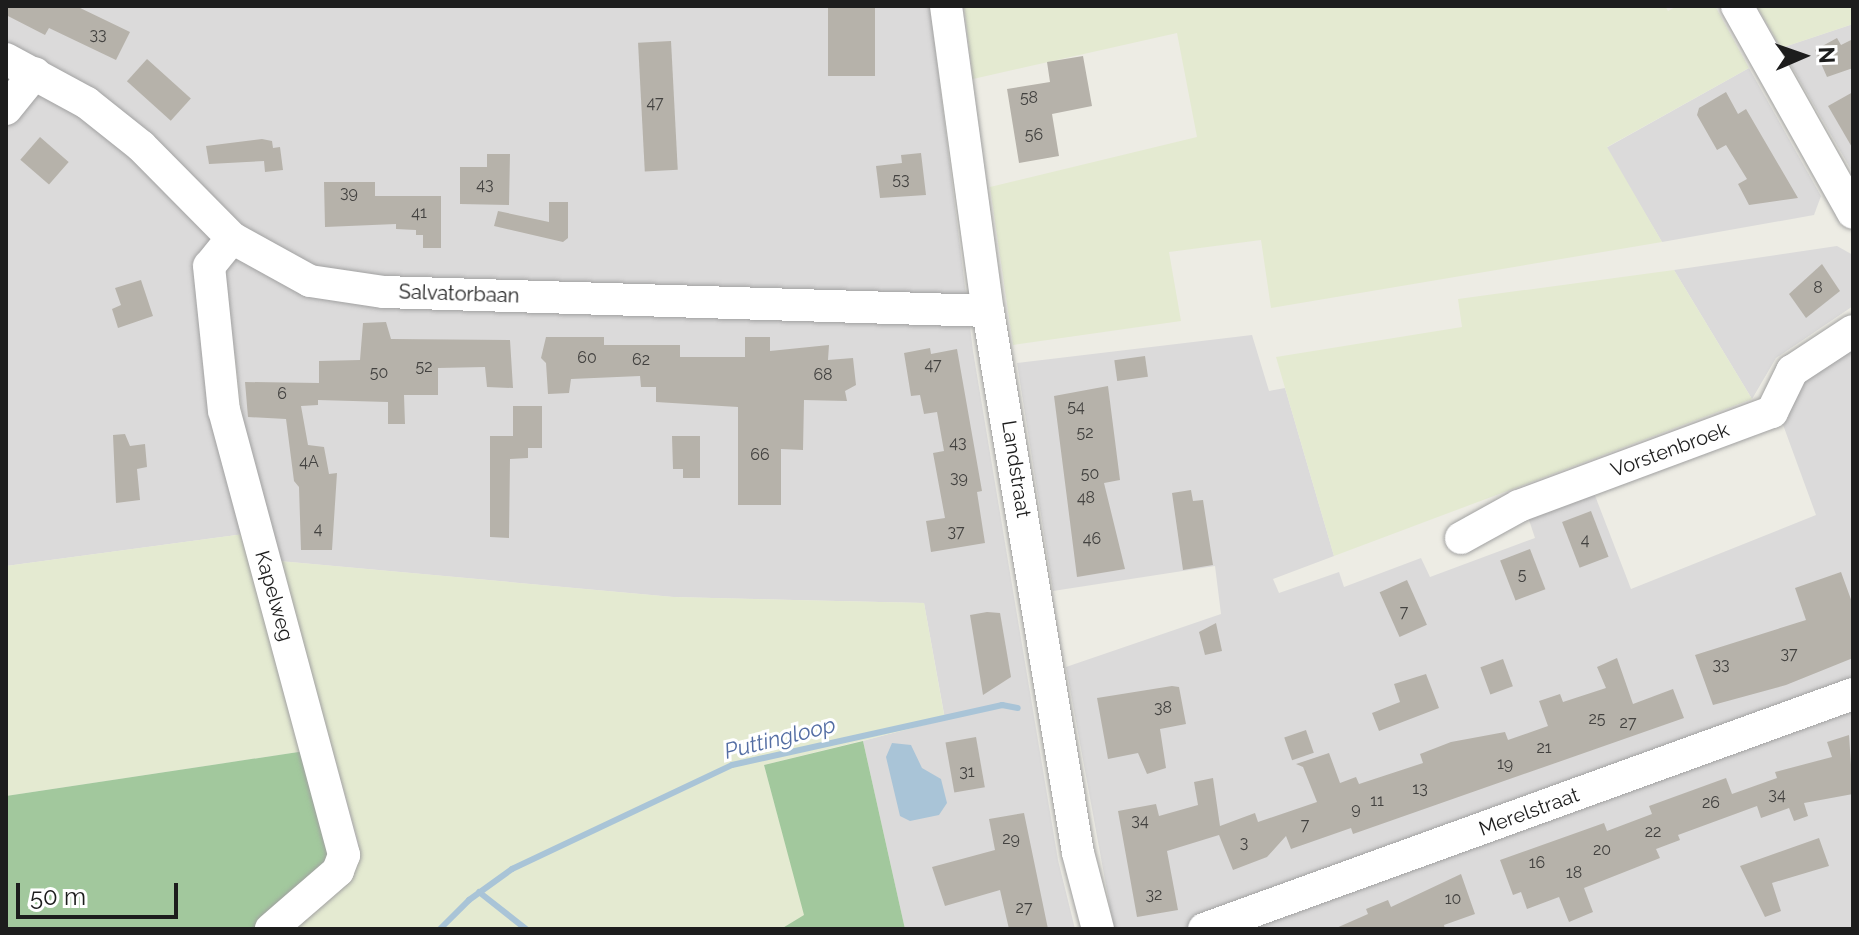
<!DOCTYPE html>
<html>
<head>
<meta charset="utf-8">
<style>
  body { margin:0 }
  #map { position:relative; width:1859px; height:935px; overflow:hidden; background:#edece4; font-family:Raleway,sans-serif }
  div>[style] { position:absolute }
  .residential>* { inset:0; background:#dbdada }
  .farmland>* { inset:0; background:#e4ead1 }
  .forest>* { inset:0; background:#a2c89d }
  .water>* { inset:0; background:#a9c4d7 }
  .stream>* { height:6px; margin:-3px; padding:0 3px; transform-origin:3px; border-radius:3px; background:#a9c4d7 }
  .building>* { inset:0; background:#b6b2aa; transform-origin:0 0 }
  .roads { filter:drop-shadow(0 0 2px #a1a1a1) drop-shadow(0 0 2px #a1a1a1) }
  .minor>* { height:32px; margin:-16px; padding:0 16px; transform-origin:16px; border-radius:16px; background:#fff }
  span { translate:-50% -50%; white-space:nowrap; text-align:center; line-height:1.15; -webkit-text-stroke:6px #fff; paint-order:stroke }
  .number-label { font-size:16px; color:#434240 }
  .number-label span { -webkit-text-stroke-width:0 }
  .street-label { font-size:20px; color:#1d1d1d }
  .water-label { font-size:22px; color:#536da3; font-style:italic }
  .frame { position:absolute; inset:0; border:8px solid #1d1d1d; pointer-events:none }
  .north { position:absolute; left:1763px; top:16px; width:80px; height:80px; -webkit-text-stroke:6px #fff; paint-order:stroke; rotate:88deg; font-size:22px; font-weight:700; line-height:32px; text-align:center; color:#1d1d1d }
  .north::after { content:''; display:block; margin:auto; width:28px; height:36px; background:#1d1d1d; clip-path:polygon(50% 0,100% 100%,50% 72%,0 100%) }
  .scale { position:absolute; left:16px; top:883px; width:162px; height:36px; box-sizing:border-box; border:4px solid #1d1d1d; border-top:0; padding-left:10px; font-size:24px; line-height:28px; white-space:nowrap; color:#1d1d1d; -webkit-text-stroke:6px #fff; paint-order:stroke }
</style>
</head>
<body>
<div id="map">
  <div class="residential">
    <i style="clip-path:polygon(6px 6px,930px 6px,973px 351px,1058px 860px,1075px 929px,905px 929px,863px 741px,945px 719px,924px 603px,673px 597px,279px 561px,244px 428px,235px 355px,207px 358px,244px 534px,6px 566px)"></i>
    <i style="clip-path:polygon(1853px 24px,1853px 173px,1781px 48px)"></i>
    <i style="clip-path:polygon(1749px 68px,1821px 196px,1814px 215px,1662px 242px,1606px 148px)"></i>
    <i style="clip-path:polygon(1837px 246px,1853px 255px,1853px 306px,1776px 358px,1752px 399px,1674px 270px)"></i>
    <i style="clip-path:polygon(1252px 335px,1269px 391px,1285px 388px,1334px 556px,1273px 579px,1279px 593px,1339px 572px,1344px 587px,1421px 558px,1430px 577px,1535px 538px,1528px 517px,1594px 493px,1631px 589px,1816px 515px,1782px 422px,1802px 380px,1853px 345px,1853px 929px,1114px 929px,1066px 667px,1221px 614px,1215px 566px,1053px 591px,1017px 363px)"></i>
  </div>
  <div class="farmland">
    <i style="clip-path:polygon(964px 6px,1665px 6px,1668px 11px,1677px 6px,1715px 6px,1749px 68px,1607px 147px,1662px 242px,1271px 308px,1261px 240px,1169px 252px,1181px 321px,1013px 345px,990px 187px,1197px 137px,1177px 33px,973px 79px)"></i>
    <i style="clip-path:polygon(1757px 6px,1853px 6px,1853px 24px,1781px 48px)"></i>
    <i style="clip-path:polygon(1674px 270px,1752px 399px,1334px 556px,1276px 357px,1462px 327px,1458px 299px)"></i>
    <i style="clip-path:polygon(244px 534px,305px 751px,6px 796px,6px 566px)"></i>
    <i style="clip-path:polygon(279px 561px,673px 597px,924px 603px,945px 720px,764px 765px,805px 916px,781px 929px,285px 929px,352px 861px,359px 844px)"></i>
  </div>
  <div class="forest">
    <i style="clip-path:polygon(863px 741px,905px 929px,781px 929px,804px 915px,764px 765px)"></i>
    <i style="clip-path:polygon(305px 751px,328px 836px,328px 860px,255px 929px,6px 929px,6px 796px)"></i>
  </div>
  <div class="water">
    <i style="clip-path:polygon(892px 743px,911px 745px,922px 768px,941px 779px,947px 803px,939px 815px,910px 821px,900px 816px,886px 757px)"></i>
  </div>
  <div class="stream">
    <i style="left:479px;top:892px;width:60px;rotate:38.2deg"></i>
    <i style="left:440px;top:929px;width:41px;rotate:-45deg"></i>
    <i style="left:469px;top:900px;width:53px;rotate:-35.8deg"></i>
    <i style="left:512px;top:869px;width:243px;rotate:-25.3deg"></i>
    <i style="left:732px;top:765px;width:277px;rotate:-12.5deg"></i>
    <i style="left:1002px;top:705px;width:16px;rotate:11deg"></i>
  </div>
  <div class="building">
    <i style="clip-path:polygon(6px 6px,76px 6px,130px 32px,116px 60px,49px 28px,45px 35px,6px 15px)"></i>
    <i style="left:828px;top:6px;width:47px;height:70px"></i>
    <i style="clip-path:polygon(1837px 38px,1841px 45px,1853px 39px,1853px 68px,1827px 77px,1815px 50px)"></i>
    <i style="left:671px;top:41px;width:129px;height:33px;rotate:87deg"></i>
    <i style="clip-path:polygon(1083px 56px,1092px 106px,1052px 114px,1059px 156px,1019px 163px,1007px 89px,1050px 82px,1047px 62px)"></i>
    <i style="left:147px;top:59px;width:59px;height:30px;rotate:42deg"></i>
    <i style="clip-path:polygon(1726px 92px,1738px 114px,1746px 109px,1798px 198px,1749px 205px,1738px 184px,1747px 179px,1726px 145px,1717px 150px,1697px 115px,1699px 108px)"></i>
    <i style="clip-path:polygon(1853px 92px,1853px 149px,1828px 106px)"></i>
    <i style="left:40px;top:137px;width:38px;height:30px;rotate:41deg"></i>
    <i style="clip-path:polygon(262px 139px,272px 141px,273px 148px,280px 147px,283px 170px,265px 172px,264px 161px,209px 164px,206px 146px)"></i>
    <i style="clip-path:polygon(921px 153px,926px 195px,880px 198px,876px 166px,902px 163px,901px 155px)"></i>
    <i style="clip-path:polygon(487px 154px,510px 154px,509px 205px,460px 204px,460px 167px,487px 167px)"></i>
    <i style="clip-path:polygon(324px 182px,375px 182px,375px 196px,441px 196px,441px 248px,423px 248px,423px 235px,416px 235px,416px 230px,396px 229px,396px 224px,325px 227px)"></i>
    <i style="clip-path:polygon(549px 202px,568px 202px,568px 238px,563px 242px,494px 226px,498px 211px,549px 222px)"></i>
    <i style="clip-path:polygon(1822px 264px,1840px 291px,1806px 318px,1789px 294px)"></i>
    <i style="clip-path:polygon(141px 280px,153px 316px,118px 328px,112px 309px,121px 305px,115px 288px)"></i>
    <i style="clip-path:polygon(386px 322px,391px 339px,510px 340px,513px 388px,487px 387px,485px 367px,438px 368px,438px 395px,404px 395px,405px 424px,388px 424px,388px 402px,318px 400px,318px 405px,301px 406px,308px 445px,324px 447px,329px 474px,337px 473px,332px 550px,301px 550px,299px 487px,294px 481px,286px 419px,248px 417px,245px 382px,319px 383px,319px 361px,360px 360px,363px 323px)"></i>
    <i style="clip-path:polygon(546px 337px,604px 337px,604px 345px,680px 345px,680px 357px,745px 357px,745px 337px,770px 337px,770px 351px,829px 345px,828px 360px,853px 358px,856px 385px,845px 391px,847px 401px,804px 400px,803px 450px,781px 449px,781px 505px,738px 505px,738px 407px,656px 402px,656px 387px,641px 387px,640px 376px,571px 379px,569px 393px,548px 394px,546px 363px,541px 358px)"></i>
    <i style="clip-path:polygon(930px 348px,931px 354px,957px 349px,982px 491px,977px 492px,985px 543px,931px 552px,926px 521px,945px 518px,933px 453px,944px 451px,937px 412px,924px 414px,920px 395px,911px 396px,904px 353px)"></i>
    <i style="left:1145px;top:356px;width:21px;height:31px;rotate:82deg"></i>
    <i style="clip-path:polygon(1108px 386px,1120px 480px,1104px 483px,1125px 569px,1077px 577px,1054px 396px)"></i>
    <i style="clip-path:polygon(513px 406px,542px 406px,542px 448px,528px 448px,528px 458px,510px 459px,509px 538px,490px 537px,490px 436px,513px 436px)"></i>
    <i style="clip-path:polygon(125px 434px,130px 446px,145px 444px,147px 467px,137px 469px,140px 500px,116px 503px,113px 435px)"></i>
    <i style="clip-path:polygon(672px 436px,700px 436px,700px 478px,683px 478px,683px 469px,673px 469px)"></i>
    <i style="clip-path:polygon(1191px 490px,1193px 501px,1203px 500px,1213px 565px,1183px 570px,1172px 493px)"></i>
    <i style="left:1591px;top:511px;width:49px;height:31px;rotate:69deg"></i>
    <i style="left:1530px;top:549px;width:43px;height:32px;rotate:69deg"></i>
    <i style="clip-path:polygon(1841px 572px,1853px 605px,1853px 658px,1786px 685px,1713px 705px,1695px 655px,1806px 620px,1795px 588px)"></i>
    <i style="left:1407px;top:580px;width:49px;height:30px;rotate:66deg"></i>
    <i style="clip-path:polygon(987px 612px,1000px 613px,1011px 677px,983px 695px,970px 615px)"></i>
    <i style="clip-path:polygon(1216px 623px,1222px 651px,1205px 655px,1199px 632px)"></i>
    <i style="clip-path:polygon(1617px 658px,1633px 704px,1673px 689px,1684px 718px,1353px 834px,1351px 828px,1291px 849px,1286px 836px,1267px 857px,1233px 870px,1219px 835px,1167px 851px,1178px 910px,1137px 917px,1118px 811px,1156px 804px,1159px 816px,1198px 805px,1194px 782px,1213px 778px,1220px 826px,1255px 813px,1258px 822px,1317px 802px,1303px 767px,1296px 764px,1329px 753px,1340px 783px,1356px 777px,1359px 784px,1423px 763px,1420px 754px,1451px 742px,1505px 732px,1508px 740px,1548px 726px,1539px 701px,1560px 694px,1563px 702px,1606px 688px,1597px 667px)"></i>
    <i style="left:1503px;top:659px;width:29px;height:24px;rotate:70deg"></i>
    <i style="clip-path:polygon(1426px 674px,1439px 708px,1379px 731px,1372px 713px,1400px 702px,1394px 684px)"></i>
    <i style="clip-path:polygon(1172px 686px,1179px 687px,1186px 724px,1160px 729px,1166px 768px,1147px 774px,1138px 753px,1108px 759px,1097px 698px)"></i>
    <i style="left:1306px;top:730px;width:24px;height:23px;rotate:71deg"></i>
    <i style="clip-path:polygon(1849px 735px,1853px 794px,1804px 803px,1808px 816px,1794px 821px,1789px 808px,1761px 818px,1757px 806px,1678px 835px,1680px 840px,1656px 849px,1660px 858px,1584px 888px,1593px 912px,1569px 922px,1559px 897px,1527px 909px,1521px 892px,1513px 895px,1500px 860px,1604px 823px,1607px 831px,1652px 814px,1649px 806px,1726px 778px,1732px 794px,1777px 778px,1775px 772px,1832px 757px,1827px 742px)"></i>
    <i style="left:976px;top:737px;width:51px;height:31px;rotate:80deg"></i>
    <i style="clip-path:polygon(1024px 813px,1048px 929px,1009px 929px,1000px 890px,945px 906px,932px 867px,995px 850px,989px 819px)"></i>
    <i style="clip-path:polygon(1819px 838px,1829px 866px,1772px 883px,1781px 911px,1765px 917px,1740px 866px)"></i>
    <i style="clip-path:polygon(1461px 874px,1475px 914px,1444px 925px,1445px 929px,1334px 929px,1368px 914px,1366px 909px,1388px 900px,1391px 907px)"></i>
  </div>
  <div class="roads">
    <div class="minor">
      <i style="left:946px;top:6px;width:308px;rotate:82.2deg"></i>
      <i style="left:988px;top:311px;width:549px;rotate:80.57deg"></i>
      <i style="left:1078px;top:853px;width:79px;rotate:75.3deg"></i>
      <i style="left:1737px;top:6px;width:237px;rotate:60.7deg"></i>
      <i style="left:6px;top:59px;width:92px;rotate:28.5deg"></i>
      <i style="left:87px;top:103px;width:69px;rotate:38.5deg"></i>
      <i style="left:141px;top:146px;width:129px;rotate:45.3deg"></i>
      <i style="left:232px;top:238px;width:89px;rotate:28.9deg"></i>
      <i style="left:310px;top:281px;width:75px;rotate:8.5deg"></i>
      <i style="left:384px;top:292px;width:604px;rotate:1.8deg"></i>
      <i style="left:6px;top:109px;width:46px;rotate:-51.1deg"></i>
      <i style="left:232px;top:238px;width:36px;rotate:129deg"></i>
      <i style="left:209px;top:266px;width:145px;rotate:84.1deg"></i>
      <i style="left:224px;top:410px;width:461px;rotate:74.9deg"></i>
      <i style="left:344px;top:855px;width:17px;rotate:111deg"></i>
      <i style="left:338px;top:871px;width:89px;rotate:139.1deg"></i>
      <i style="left:1461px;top:538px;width:66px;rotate:-28.9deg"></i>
      <i style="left:1519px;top:506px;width:270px;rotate:-20.4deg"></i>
      <i style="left:1772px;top:412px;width:46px;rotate:-64deg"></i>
      <i style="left:1792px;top:371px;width:73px;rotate:-33.3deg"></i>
      <i style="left:1204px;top:929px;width:690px;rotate:-19.91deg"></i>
    </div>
  </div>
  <div class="number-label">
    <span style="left:98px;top:35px">33</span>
    <span style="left:1029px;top:98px">58</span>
    <span style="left:655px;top:103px">47</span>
    <span style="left:1034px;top:135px">56</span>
    <span style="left:901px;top:180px">53</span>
    <span style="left:485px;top:185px">43</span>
    <span style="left:349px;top:193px">39</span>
    <span style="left:419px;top:213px">41</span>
    <span style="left:1818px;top:288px">8</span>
    <span style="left:587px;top:358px">60</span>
    <span style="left:641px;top:360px">62</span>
    <span style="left:933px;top:365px">47</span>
    <span style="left:424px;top:367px">52</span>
    <span style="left:379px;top:373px">50</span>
    <span style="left:823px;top:375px">68</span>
    <span style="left:282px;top:394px">6</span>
    <span style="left:1076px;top:407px">54</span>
    <span style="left:1085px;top:433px">52</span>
    <span style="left:958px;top:443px">43</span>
    <span style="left:760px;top:455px">66</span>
    <span style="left:309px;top:462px">4A</span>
    <span style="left:1090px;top:474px">50</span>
    <span style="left:959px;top:478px">39</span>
    <span style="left:1086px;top:498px">48</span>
    <span style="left:318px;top:529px">4</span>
    <span style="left:956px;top:532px">37</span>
    <span style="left:1092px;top:539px">46</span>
    <span style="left:1585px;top:540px">4</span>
    <span style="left:1522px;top:575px">5</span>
    <span style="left:1404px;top:612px">7</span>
    <span style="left:1789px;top:654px">37</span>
    <span style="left:1721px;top:665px">33</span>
    <span style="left:1163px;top:708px">38</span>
    <span style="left:1597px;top:719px">25</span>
    <span style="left:1628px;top:723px">27</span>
    <span style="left:1544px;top:748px">21</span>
    <span style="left:1505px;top:764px">19</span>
    <span style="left:967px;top:772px">31</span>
    <span style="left:1420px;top:789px">13</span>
    <span style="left:1777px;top:795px">34</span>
    <span style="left:1377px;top:801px">11</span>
    <span style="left:1711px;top:803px">26</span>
    <span style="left:1356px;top:809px">9</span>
    <span style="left:1140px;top:821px">34</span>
    <span style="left:1305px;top:825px">7</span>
    <span style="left:1653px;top:832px">22</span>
    <span style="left:1011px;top:839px">29</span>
    <span style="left:1244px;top:843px">3</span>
    <span style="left:1602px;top:850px">20</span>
    <span style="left:1537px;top:863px">16</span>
    <span style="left:1574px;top:873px">18</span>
    <span style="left:1154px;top:895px">32</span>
    <span style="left:1453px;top:899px">10</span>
    <span style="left:1024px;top:908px">27</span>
  </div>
  <div class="street-label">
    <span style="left:459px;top:294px;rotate:2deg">Salvatorbaan</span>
    <span style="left:1670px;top:450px;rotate:-20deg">Vorstenbroek</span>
    <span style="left:1016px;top:469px;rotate:81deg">Landstraat</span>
    <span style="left:274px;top:596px;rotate:74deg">Kapelweg</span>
    <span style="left:1529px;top:812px;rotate:-20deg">Merelstraat</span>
  </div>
  <div class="water-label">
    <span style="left:780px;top:738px;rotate:-14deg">Puttingloop</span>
  </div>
  <div class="frame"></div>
  <div class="north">N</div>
  <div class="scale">50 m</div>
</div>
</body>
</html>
